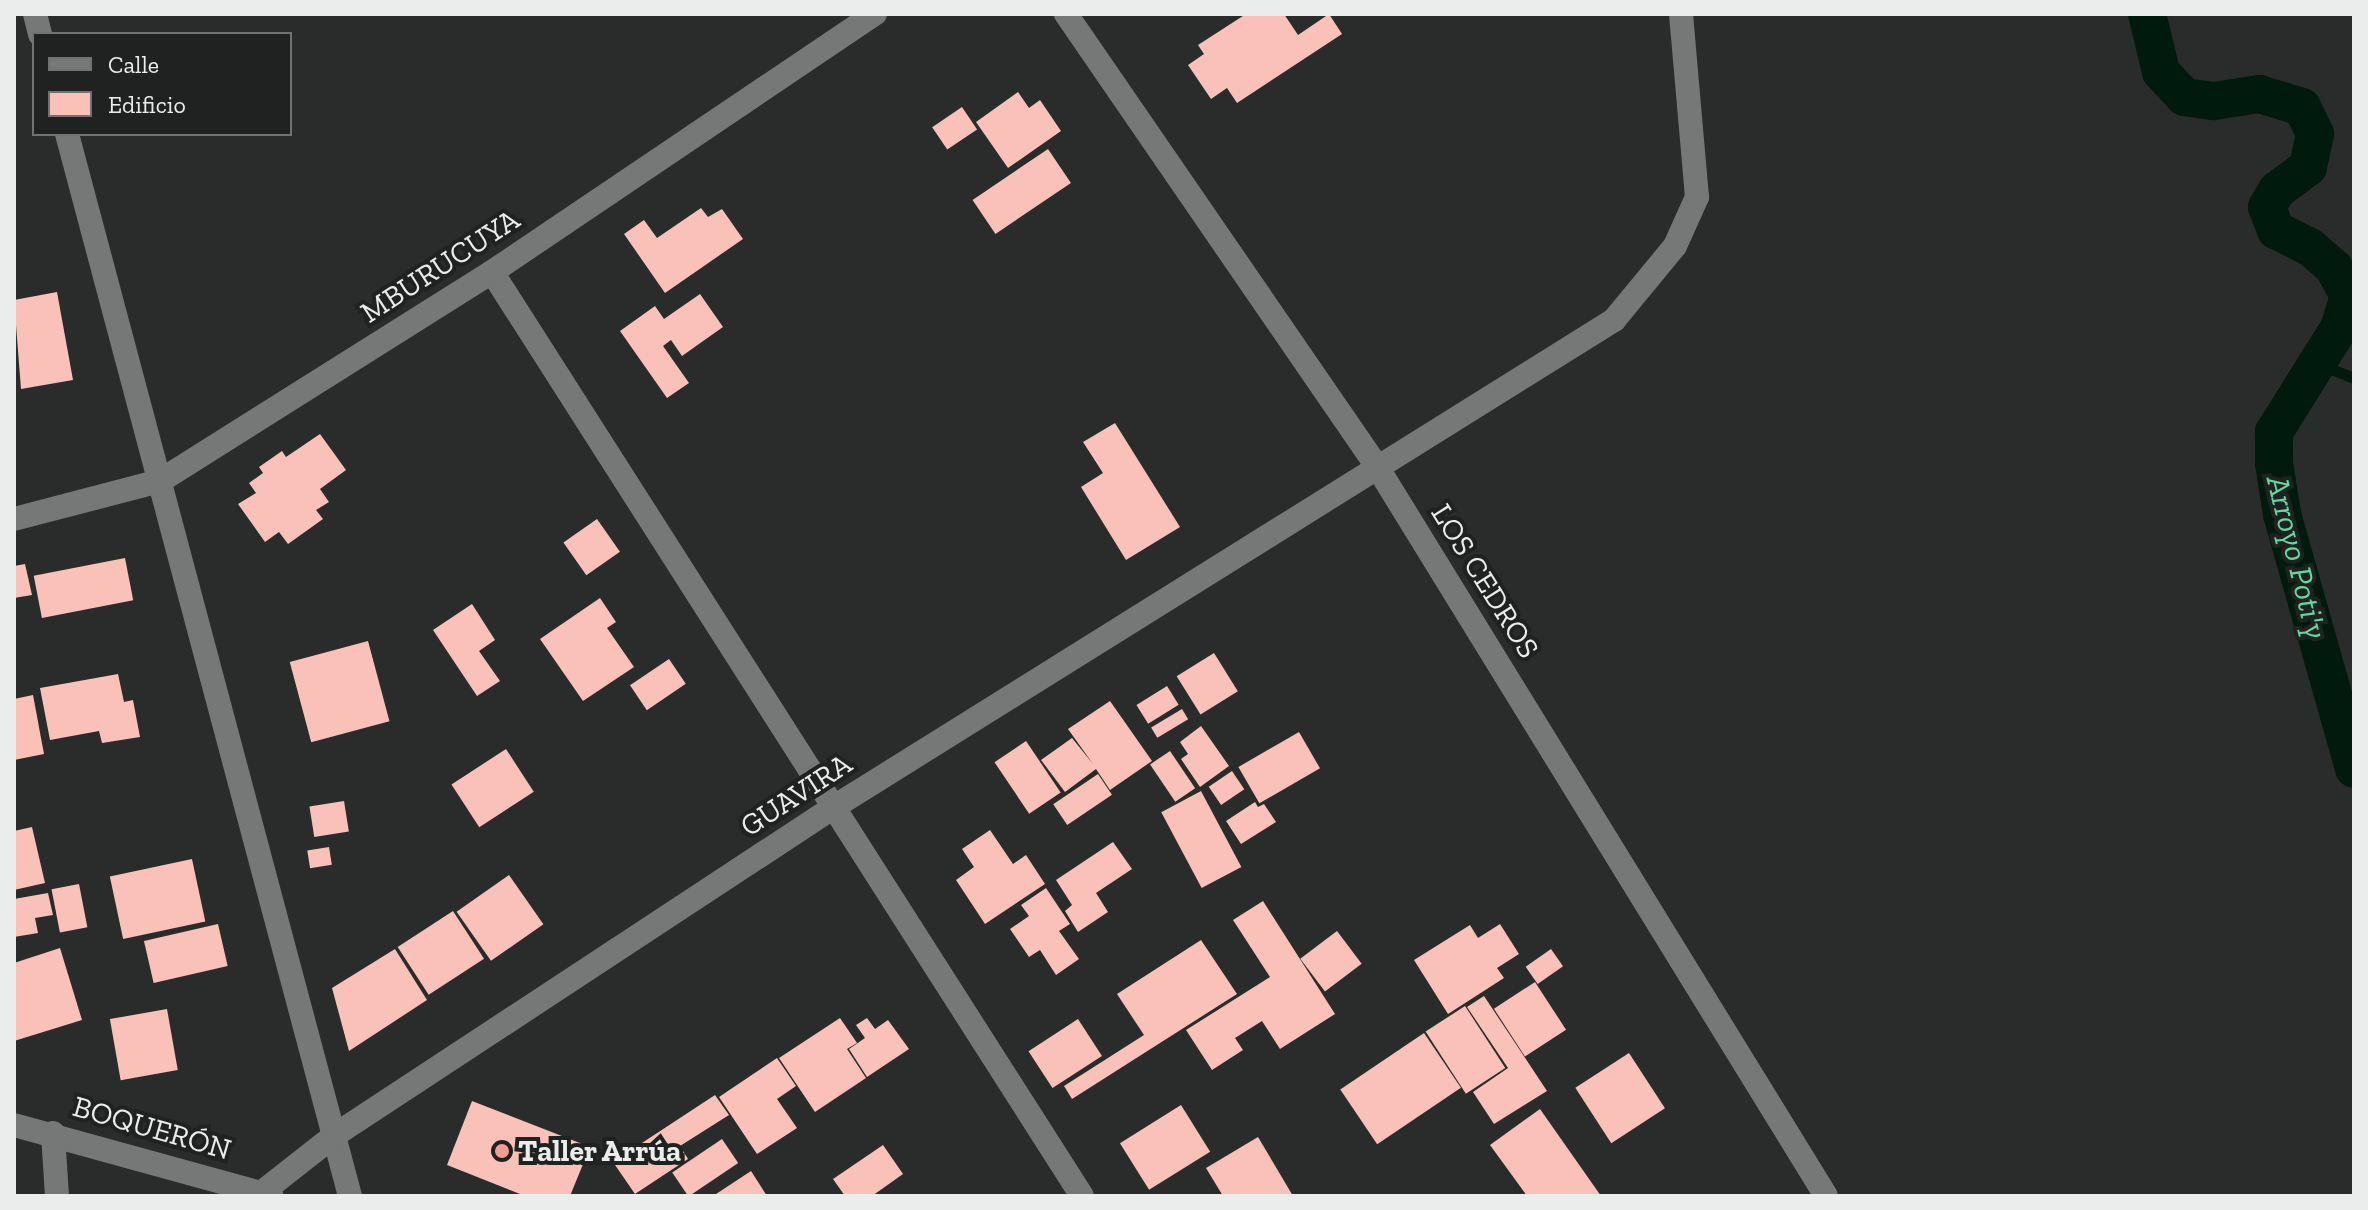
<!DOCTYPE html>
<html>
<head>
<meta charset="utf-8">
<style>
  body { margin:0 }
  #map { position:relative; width:2368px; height:1210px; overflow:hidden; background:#292c2a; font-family:"Zilla Slab",serif }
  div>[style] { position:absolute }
  .stream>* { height:11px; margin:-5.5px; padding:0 5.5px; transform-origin:5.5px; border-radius:5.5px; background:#001a0d }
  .canal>* { height:38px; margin:-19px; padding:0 19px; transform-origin:19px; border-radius:19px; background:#001a0d }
  .building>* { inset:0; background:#f9c1b8; transform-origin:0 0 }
  .minor>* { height:24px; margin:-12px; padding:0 12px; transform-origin:12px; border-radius:12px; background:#757876 }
  .dots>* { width:22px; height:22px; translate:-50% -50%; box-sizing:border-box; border:4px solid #202221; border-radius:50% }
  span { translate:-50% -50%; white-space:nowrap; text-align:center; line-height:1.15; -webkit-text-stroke:8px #202221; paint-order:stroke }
  .street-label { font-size:30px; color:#ebedec }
  .poi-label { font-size:30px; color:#ebedec; font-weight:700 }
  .left { translate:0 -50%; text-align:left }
  .water-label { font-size:32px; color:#60db9f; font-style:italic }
  .frame { position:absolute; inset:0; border:16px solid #ebedec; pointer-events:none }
  .legend { position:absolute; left:32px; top:32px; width:260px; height:104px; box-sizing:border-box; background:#202221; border:2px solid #717372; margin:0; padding:10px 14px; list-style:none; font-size:24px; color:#ebedec }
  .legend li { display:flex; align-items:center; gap:16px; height:40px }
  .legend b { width:40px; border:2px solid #717372 }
</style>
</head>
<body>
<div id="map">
  <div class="stream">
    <i style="left:2349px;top:296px;width:5px"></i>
    <i style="left:2316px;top:363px;width:41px;rotate:21.5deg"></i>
  </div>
  <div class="canal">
    <i style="left:2147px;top:14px;width:60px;rotate:76.4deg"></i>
    <i style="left:2161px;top:72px;width:34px;rotate:47deg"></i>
    <i style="left:2184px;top:97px;width:30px;rotate:8deg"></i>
    <i style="left:2214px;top:101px;width:46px;rotate:-8.8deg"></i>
    <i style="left:2259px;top:94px;width:45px;rotate:16.8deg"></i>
    <i style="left:2302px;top:107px;width:30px;rotate:64deg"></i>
    <i style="left:2315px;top:134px;width:34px;rotate:102deg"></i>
    <i style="left:2308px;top:167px;width:39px;rotate:143deg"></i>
    <i style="left:2277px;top:190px;width:20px;rotate:120deg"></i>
    <i style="left:2267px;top:207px;width:25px;rotate:69deg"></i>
    <i style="left:2276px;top:230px;width:38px;rotate:27deg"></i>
    <i style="left:2310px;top:247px;width:32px;rotate:41deg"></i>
    <i style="left:2334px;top:268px;width:32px;rotate:62deg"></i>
    <i style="left:2349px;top:296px;width:34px;rotate:107deg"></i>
    <i style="left:2339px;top:328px;width:123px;rotate:122deg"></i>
    <i style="left:2274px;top:432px;width:31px;rotate:90deg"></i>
    <i style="left:2274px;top:463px;width:52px;rotate:81.1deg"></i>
    <i style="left:2282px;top:514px;width:265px;rotate:74.2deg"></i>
  </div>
  <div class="building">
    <i style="clip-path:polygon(1246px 14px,1284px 14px,1298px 35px,1329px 14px,1342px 34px,1237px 103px,1227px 88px,1211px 99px,1188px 65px,1204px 54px,1198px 45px)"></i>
    <i style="clip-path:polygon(1018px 92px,1029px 108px,1040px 100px,1061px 131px,1008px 168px,976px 122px)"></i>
    <i style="left:962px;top:107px;width:27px;height:36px;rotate:56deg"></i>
    <i style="left:1048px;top:149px;width:41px;height:91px;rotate:56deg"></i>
    <i style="clip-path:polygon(701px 208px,708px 217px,722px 209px,743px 239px,665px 293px,624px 234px,644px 220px,657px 238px)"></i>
    <i style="clip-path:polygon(57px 292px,73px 380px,21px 389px,14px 300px)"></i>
    <i style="clip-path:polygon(700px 294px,723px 327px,682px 356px,671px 340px,663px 346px,689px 383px,667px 398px,620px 331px,655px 306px,664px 319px)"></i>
    <i style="clip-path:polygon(1115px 423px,1180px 527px,1126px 560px,1081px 487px,1103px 473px,1083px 442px)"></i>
    <i style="clip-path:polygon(320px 434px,346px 470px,320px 489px,329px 502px,316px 510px,323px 519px,288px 544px,279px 532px,265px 542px,238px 504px,256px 493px,249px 483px,263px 473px,259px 467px,282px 451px,286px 457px)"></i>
    <i style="left:597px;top:519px;width:40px;height:41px;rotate:55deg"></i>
    <i style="left:125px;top:558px;width:43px;height:93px;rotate:79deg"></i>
    <i style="clip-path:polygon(25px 564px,32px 595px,14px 598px,14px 566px)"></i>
    <i style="clip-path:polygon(600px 598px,616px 622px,607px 628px,634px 667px,583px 701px,540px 639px)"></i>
    <i style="clip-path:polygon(472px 604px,495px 640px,479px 651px,500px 681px,477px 696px,433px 630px)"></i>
    <i style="left:368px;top:641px;width:83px;height:81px;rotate:75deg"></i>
    <i style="left:1214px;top:653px;width:45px;height:44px;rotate:58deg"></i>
    <i style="left:669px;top:659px;width:30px;height:47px;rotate:56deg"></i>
    <i style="clip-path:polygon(118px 674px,124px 702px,133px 700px,140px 737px,102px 743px,99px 731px,50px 740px,40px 688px)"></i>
    <i style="left:1167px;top:686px;width:22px;height:36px;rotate:58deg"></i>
    <i style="clip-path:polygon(33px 695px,44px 754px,14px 760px,14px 699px)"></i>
    <i style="clip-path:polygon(1110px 701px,1152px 761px,1110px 790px,1096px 769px,1065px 792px,1041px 760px,1072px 738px,1093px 764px,1068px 729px)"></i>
    <i style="left:1182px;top:709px;width:12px;height:36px;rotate:59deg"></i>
    <i style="clip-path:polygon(1201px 726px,1229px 766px,1200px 787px,1181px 759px,1188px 754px,1180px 742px)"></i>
    <i style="left:1299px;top:732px;width:42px;height:70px;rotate:60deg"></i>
    <i style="left:1026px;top:741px;width:62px;height:38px;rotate:56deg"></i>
    <i style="left:506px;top:749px;width:51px;height:65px;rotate:57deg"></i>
    <i style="left:1170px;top:751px;width:45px;height:24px;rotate:56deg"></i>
    <i style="left:1232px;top:771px;width:22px;height:28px;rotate:56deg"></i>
    <i style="left:1098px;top:774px;width:25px;height:54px;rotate:56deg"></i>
    <i style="left:1201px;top:791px;width:86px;height:45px;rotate:62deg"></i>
    <i style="left:344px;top:801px;width:31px;height:35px;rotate:81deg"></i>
    <i style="clip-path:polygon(1255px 802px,1258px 807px,1264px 804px,1276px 822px,1241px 844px,1226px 821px)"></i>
    <i style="clip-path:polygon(32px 827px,45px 883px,14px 890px,14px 831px)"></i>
    <i style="clip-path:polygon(990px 830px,1013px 864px,1026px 855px,1045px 884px,985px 924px,956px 880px,974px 867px,962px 849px)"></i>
    <i style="clip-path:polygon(1113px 842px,1132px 869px,1096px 893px,1108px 912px,1078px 932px,1065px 911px,1072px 905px,1056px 880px)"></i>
    <i style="left:329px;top:847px;width:18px;height:22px;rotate:81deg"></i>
    <i style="left:192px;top:859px;width:64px;height:84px;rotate:78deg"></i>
    <i style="left:509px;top:875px;width:60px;height:64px;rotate:55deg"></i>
    <i style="left:79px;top:884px;width:44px;height:28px;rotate:79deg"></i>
    <i style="clip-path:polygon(1046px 888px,1070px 924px,1059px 931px,1079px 959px,1056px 975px,1040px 950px,1029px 957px,1010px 929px,1029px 916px,1021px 905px)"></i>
    <i style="clip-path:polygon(48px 893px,53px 915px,35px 918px,38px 933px,14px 937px,14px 899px)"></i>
    <i style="clip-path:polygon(1263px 901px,1335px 1014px,1280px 1049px,1262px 1021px,1235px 1038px,1243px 1050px,1212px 1070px,1186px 1030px,1270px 977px,1233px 920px)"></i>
    <i style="left:453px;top:911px;width:57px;height:66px;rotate:57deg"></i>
    <i style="left:218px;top:924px;width:43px;height:76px;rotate:77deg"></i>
    <i style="clip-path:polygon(1500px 924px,1519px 954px,1497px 968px,1504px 978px,1448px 1014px,1414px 960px,1470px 925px,1478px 938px)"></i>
    <i style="left:1337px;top:931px;width:41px;height:46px;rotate:53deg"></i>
    <i style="clip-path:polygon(1201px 940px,1237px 994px,1072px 1099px,1064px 1086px,1144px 1035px,1117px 994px)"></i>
    <i style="clip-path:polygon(60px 948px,82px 1020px,14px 1041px,14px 963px)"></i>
    <i style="clip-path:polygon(395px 949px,427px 1000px,349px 1051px,332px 988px)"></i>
    <i style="left:1551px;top:949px;width:21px;height:31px;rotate:55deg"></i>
    <i style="left:1535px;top:982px;width:57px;height:49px;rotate:57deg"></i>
    <i style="clip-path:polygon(1484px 996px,1547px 1091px,1494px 1124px,1473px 1092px,1508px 1068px,1467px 1007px)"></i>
    <i style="left:1465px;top:1006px;width:74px;height:47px;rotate:57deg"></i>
    <i style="left:167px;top:1009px;width:62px;height:58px;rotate:80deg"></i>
    <i style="clip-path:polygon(840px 1018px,857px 1043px,847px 1049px,866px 1078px,815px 1112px,779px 1058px)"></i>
    <i style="clip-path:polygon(867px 1018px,875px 1029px,888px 1020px,909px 1049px,867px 1077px,849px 1049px,865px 1038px,856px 1025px)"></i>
    <i style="left:1078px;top:1019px;width:44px;height:59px;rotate:57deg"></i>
    <i style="left:1424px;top:1033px;width:66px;height:101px;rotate:56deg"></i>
    <i style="left:1629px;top:1053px;width:66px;height:64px;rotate:57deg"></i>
    <i style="clip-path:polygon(777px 1058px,796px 1086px,777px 1099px,797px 1128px,757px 1154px,719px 1097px)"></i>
    <i style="clip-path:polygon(715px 1095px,729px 1115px,680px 1146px,688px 1159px,635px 1194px,613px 1162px)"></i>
    <i style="clip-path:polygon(472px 1101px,590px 1147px,570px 1196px,525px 1196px,447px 1165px)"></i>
    <i style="left:1181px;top:1105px;width:55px;height:72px;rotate:58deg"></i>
    <i style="clip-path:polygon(1540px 1109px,1601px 1196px,1527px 1196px,1490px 1145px)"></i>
    <i style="clip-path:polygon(1258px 1137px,1293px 1196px,1223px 1196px,1206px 1168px)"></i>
    <i style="left:722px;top:1139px;width:29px;height:60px;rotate:56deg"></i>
    <i style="clip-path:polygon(883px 1145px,903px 1174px,872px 1196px,845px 1196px,833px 1179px)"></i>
    <i style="clip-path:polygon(751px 1171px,767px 1196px,713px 1196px)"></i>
  </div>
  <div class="minor">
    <i style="left:35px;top:14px;width:21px;rotate:76deg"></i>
    <i style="left:1066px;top:14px;width:547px;rotate:55.5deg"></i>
    <i style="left:1376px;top:465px;width:858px;rotate:58.38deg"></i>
    <i style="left:67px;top:134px;width:1099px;rotate:75.08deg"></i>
    <i style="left:492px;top:272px;width:1096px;rotate:57.44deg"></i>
    <i style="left:14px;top:519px;width:151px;rotate:-14.6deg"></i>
    <i style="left:160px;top:481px;width:392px;rotate:-32.2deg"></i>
    <i style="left:492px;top:272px;width:462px;rotate:-34deg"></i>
    <i style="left:14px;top:1125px;width:267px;rotate:15.4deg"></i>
    <i style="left:53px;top:1133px;width:63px;rotate:86.4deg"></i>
    <i style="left:261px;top:1193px;width:94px;rotate:-38.1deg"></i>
    <i style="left:335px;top:1135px;width:597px;rotate:-33.32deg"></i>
    <i style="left:834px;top:807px;width:920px;rotate:-31.98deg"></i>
    <i style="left:1614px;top:320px;width:96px;rotate:-50.5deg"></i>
    <i style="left:1675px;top:246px;width:54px;rotate:-65.8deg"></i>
    <i style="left:1697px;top:197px;width:184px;rotate:-95deg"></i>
  </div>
  <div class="dots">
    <i style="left:502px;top:1151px;background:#f59c91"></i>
  </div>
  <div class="street-label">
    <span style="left:440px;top:266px;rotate:-33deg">MBURUCUYA</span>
    <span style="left:1485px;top:581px;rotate:58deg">LOS CEDROS</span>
    <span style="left:796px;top:795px;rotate:-33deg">GUAVIRA</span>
    <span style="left:152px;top:1128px;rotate:16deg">BOQUERÓN</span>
  </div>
  <div class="poi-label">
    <span class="left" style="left:518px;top:1151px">Taller Arrúa</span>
  </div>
  <div class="water-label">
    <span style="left:2297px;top:557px;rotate:76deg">Arroyo Poti'y</span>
  </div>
  <div class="frame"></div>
  <ul class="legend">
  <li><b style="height:10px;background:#757876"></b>Calle</li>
  <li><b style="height:22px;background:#f9c1b8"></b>Edificio</li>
  </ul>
</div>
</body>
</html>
